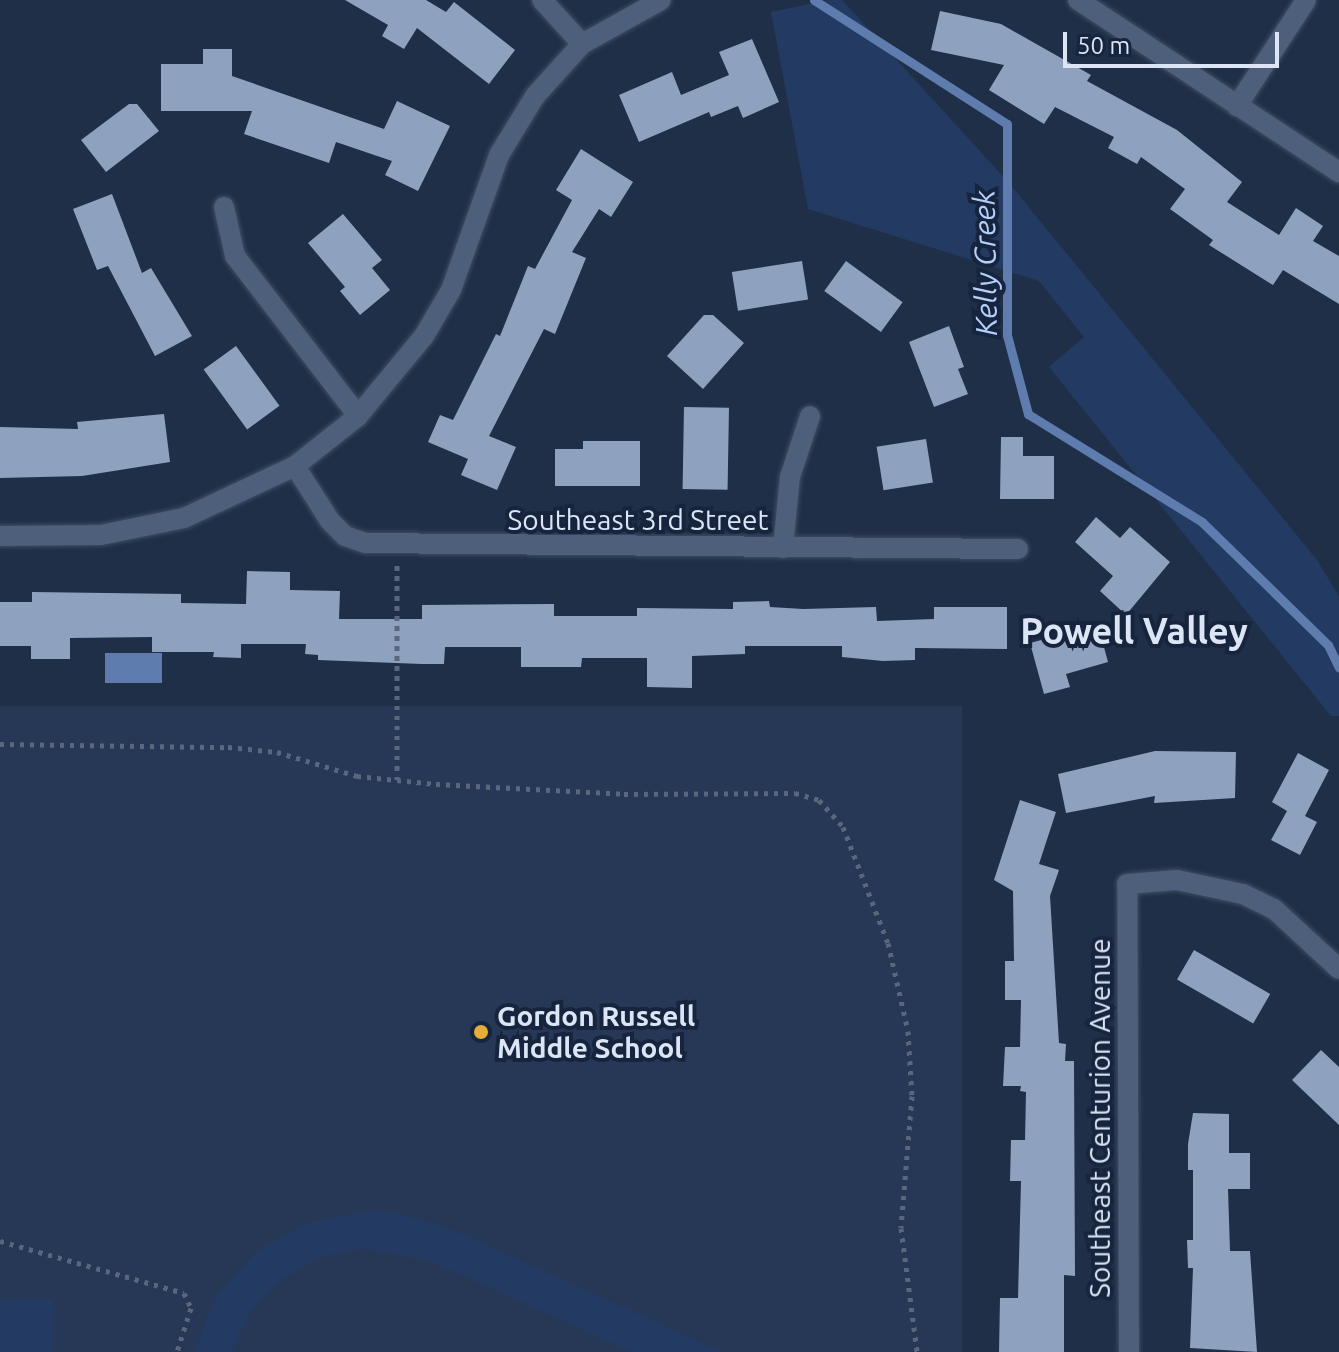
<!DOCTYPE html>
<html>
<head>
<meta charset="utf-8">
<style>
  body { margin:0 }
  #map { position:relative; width:1339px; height:1352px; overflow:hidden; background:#202f48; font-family:Ubuntu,sans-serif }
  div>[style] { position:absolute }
  .built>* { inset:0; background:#263856; transform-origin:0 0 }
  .green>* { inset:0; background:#233b63; transform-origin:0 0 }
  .water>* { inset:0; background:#5e7cad; transform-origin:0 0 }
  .stream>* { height:9px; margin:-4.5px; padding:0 4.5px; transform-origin:4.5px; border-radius:4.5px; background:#5e7cad }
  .building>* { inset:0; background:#8ea1bf; transform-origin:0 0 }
  .path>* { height:5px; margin-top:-2.5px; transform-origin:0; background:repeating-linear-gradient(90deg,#59667d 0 4px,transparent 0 10px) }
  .roads { filter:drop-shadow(0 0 2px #3f4c61) drop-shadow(0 0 2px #3f4c61) }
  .minor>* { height:20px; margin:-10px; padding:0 10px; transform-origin:10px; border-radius:10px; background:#4e5f7b }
  .dots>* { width:22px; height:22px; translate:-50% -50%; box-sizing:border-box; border:4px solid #16253d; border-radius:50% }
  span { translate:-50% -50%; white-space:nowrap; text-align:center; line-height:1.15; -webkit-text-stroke:8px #16253d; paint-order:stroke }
  .street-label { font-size:28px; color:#dbe5f5 }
  .poi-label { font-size:28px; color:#dbe5f5; font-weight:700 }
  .left { translate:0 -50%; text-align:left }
  .water-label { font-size:30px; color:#b5cffb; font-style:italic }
  .district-label { font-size:36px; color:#dbe5f5; font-weight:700 }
  .scale { position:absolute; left:1063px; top:32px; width:216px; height:36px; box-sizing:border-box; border:4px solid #dbe5f5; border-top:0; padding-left:10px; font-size:24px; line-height:28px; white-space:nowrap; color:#dbe5f5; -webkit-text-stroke:6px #16253d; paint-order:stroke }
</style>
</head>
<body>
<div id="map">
  <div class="built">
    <i style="left:0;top:706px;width:962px;height:646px"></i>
  </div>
  <div class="green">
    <i style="clip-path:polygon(829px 0,842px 0,1009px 183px,1317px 560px,1339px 596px,1339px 716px,1331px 716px,1049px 367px,1084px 337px,1039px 281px,808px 209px,771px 12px)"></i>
    <i style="clip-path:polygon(362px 1212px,391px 1212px,446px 1227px,722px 1352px,632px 1352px,431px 1261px,363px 1248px,319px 1258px,279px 1281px,248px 1315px,232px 1352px,194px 1352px,217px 1295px,256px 1252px,305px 1224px)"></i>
    <i style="left:0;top:1299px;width:53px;height:53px;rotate:1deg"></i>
  </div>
  <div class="water">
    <i style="left:105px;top:653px;width:57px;height:30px"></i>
  </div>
  <div class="stream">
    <i style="left:814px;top:0;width:229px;rotate:32.7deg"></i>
    <i style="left:1007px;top:124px;width:211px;rotate:90deg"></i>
    <i style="left:1007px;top:335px;width:82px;rotate:75.1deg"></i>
    <i style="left:1028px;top:414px;width:205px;rotate:31.8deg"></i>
    <i style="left:1202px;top:522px;width:176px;rotate:44.3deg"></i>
    <i style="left:1328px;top:645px;width:25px;rotate:64deg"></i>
  </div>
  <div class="building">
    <i style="clip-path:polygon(345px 0,426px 0,446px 12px,454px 2px,515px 50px,489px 84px,417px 28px,404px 49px,382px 36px,388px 25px)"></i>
    <i style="clip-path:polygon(940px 11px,1001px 24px,1091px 75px,1087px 81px,1177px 130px,1242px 182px,1227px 202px,1279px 235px,1296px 208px,1323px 226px,1313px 241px,1339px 256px,1339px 304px,1283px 270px,1273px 285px,1209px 245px,1213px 240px,1170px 209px,1185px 189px,1141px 157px,1137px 164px,1108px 148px,1114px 137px,1055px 107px,1044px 124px,989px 90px,1004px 65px,931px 50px)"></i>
    <i style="clip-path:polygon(752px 39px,779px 102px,743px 118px,738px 106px,711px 117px,709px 112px,639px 142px,619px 95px,672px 72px,681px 95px,729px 75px,719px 52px)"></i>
    <i style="clip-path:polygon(203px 49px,232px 49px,232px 76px,384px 129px,397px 101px,450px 126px,418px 191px,385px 175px,392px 161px,336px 142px,329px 163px,244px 134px,252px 111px,161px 111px,161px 64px,203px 64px)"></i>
    <i style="clip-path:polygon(129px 104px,137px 104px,159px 131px,106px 172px,81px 140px)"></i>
    <i style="clip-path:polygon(581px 149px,633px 182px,611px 217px,599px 209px,572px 252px,586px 258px,555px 334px,544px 329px,489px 436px,516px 447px,497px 490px,461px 475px,468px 459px,428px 442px,440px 415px,453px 420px,496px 334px,500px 336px,528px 266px,535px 269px,572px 200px,556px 190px)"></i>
    <i style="clip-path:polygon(112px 194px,142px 273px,151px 268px,192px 336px,155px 356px,108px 266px,97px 270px,73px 209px)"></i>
    <i style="clip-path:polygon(343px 214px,382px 260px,372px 268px,390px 290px,360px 315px,340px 291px,345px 287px,308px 243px)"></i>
    <i style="left:802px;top:261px;width:39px;height:71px;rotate:81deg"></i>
    <i style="left:846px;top:261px;width:70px;height:37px;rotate:36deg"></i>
    <i style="clip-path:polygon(704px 315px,713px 315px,744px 343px,703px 389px,667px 356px)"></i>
    <i style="clip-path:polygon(949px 326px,964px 367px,958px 369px,968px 394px,934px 407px,909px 342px)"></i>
    <i style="left:236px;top:346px;width:74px;height:40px;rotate:54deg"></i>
    <i style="left:684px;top:407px;width:45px;height:82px;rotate:1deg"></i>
    <i style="clip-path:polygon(164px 414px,170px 462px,82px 476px,0 478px,0 427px,78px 429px,77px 422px)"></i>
    <i style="clip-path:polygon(1001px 437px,1023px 437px,1023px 456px,1054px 456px,1054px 499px,1000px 499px)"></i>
    <i style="left:926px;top:439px;width:44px;height:50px;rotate:81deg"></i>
    <i style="clip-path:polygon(583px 441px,640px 441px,640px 486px,555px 486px,555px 449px,583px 449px)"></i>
    <i style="clip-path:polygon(1096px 517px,1120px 538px,1130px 527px,1170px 562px,1126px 615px,1100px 591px,1113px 576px,1075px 542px)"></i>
    <i style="clip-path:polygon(247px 571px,290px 572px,290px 590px,340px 591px,339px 619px,422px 619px,422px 605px,554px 604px,554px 616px,637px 616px,637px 608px,733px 609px,733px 602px,769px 601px,770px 607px,803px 609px,876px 607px,877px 621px,934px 619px,934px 607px,1007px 607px,1007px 649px,915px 648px,915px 660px,883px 661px,842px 657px,842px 646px,745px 646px,745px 654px,692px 656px,692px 688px,647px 687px,647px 658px,582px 658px,581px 667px,521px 667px,521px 647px,445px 647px,444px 664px,422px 664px,318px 660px,318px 655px,305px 654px,306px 644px,241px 644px,241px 658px,213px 657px,214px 652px,152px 652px,152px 637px,70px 638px,70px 659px,31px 659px,31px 646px,0 646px,0 602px,32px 602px,32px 592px,181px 594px,181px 603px,246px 604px)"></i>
    <i style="clip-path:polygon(1098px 625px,1108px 662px,1066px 674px,1070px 687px,1044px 694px,1030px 643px)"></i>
    <i style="clip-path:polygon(1155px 751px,1236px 752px,1235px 798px,1154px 803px,1155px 796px,1066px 813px,1058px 774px)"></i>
    <i style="clip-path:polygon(1298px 753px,1329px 770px,1305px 816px,1317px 822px,1300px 855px,1271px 840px,1287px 811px,1272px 802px)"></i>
    <i style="clip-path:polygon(1020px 800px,1056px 812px,1039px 864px,1059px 870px,1050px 896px,1059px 1043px,1066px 1044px,1065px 1061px,1074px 1061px,1075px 1276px,1064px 1275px,1064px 1352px,999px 1352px,1000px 1298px,1018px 1298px,1021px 1181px,1010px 1181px,1011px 1140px,1025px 1140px,1026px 1092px,1020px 1091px,1021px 1086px,1003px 1086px,1005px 1047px,1020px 1047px,1021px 1000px,1005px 1000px,1005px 961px,1014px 961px,1013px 891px,994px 880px)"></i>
    <i style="left:1194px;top:950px;width:88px;height:34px;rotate:30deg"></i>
    <i style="clip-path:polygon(1321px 1050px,1339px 1067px,1339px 1125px,1292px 1080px)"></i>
    <i style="clip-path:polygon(1193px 1113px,1229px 1114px,1229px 1153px,1250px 1153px,1250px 1189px,1228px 1189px,1230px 1251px,1250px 1251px,1257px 1352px,1190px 1348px,1193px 1268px,1188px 1268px,1187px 1240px,1193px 1240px,1193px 1170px,1188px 1170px,1188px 1144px)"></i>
  </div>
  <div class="path">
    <i style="left:0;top:744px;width:228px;rotate:0.8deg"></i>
    <i style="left:228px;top:747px;width:49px;rotate:5.8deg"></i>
    <i style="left:277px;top:752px;width:84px;rotate:16.7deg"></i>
    <i style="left:357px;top:776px;width:79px;rotate:5.8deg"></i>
    <i style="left:436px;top:784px;width:188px;rotate:3deg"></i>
    <i style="left:624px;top:794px;width:171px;rotate:-0.3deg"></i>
    <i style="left:795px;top:793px;width:25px;rotate:16deg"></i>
    <i style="left:819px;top:800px;width:36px;rotate:48deg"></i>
    <i style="left:843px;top:827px;width:124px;rotate:68.8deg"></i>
    <i style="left:888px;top:943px;width:90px;rotate:77.2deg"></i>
    <i style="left:908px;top:1031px;width:65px;rotate:86.5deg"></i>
    <i style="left:912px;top:1096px;width:132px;rotate:94.8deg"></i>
    <i style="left:901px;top:1228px;width:125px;rotate:82.6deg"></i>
    <i style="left:397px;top:780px;width:215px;rotate:-90deg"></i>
    <i style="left:0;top:1241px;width:191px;rotate:15.8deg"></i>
    <i style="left:184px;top:1293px;width:17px;rotate:65deg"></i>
    <i style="left:191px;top:1308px;width:46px;rotate:107.7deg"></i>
  </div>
  <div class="roads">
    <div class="minor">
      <i style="left:542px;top:0;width:59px;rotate:47.7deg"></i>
      <i style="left:1078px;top:0;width:313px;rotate:33.4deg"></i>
      <i style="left:1237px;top:106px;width:126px;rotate:-56.9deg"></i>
      <i style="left:224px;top:207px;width:50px;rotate:77.3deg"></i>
      <i style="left:235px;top:256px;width:202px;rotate:52.4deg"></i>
      <i style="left:295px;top:466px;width:65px;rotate:57.5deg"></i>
      <i style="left:330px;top:521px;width:21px;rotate:45deg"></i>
      <i style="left:345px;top:536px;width:21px;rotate:19deg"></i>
      <i style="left:365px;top:543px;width:653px;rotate:0.53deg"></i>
      <i style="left:0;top:536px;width:101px;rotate:-0.6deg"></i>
      <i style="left:101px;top:535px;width:85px;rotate:-11.6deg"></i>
      <i style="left:184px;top:518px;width:123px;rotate:-25.1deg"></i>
      <i style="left:295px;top:466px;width:80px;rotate:-38.4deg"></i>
      <i style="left:358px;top:416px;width:104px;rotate:-50.5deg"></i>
      <i style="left:424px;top:336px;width:53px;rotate:-59.6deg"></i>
      <i style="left:451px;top:290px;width:143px;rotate:-70.4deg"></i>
      <i style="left:499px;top:155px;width:69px;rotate:-58.6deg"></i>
      <i style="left:535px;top:96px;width:70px;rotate:-47.9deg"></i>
      <i style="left:582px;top:44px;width:90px;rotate:-29.1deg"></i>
      <i style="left:783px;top:548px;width:71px;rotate:-84.4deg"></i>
      <i style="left:790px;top:477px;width:64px;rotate:-71.8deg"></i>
      <i style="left:1129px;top:1352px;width:468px;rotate:-90.2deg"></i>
      <i style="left:1127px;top:884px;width:50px;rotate:-4.6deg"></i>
      <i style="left:1177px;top:880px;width:67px;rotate:12deg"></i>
      <i style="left:1243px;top:894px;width:34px;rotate:26deg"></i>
      <i style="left:1274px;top:909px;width:88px;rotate:42.7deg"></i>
    </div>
  </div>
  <div class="dots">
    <i style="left:481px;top:1032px;background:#e7ac37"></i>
  </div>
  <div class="street-label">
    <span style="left:638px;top:520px">Southeast 3rd Street</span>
    <span style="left:1100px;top:1118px;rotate:-90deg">Southeast Centurion Avenue</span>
  </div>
  <div class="poi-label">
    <span class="left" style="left:497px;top:1032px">Gordon Russell<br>Middle School</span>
  </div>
  <div class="water-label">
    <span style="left:985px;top:263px;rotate:-91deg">Kelly Creek</span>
  </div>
  <div class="district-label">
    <span style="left:1134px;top:631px">Powell Valley</span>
  </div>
  <div class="scale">50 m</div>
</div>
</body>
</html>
